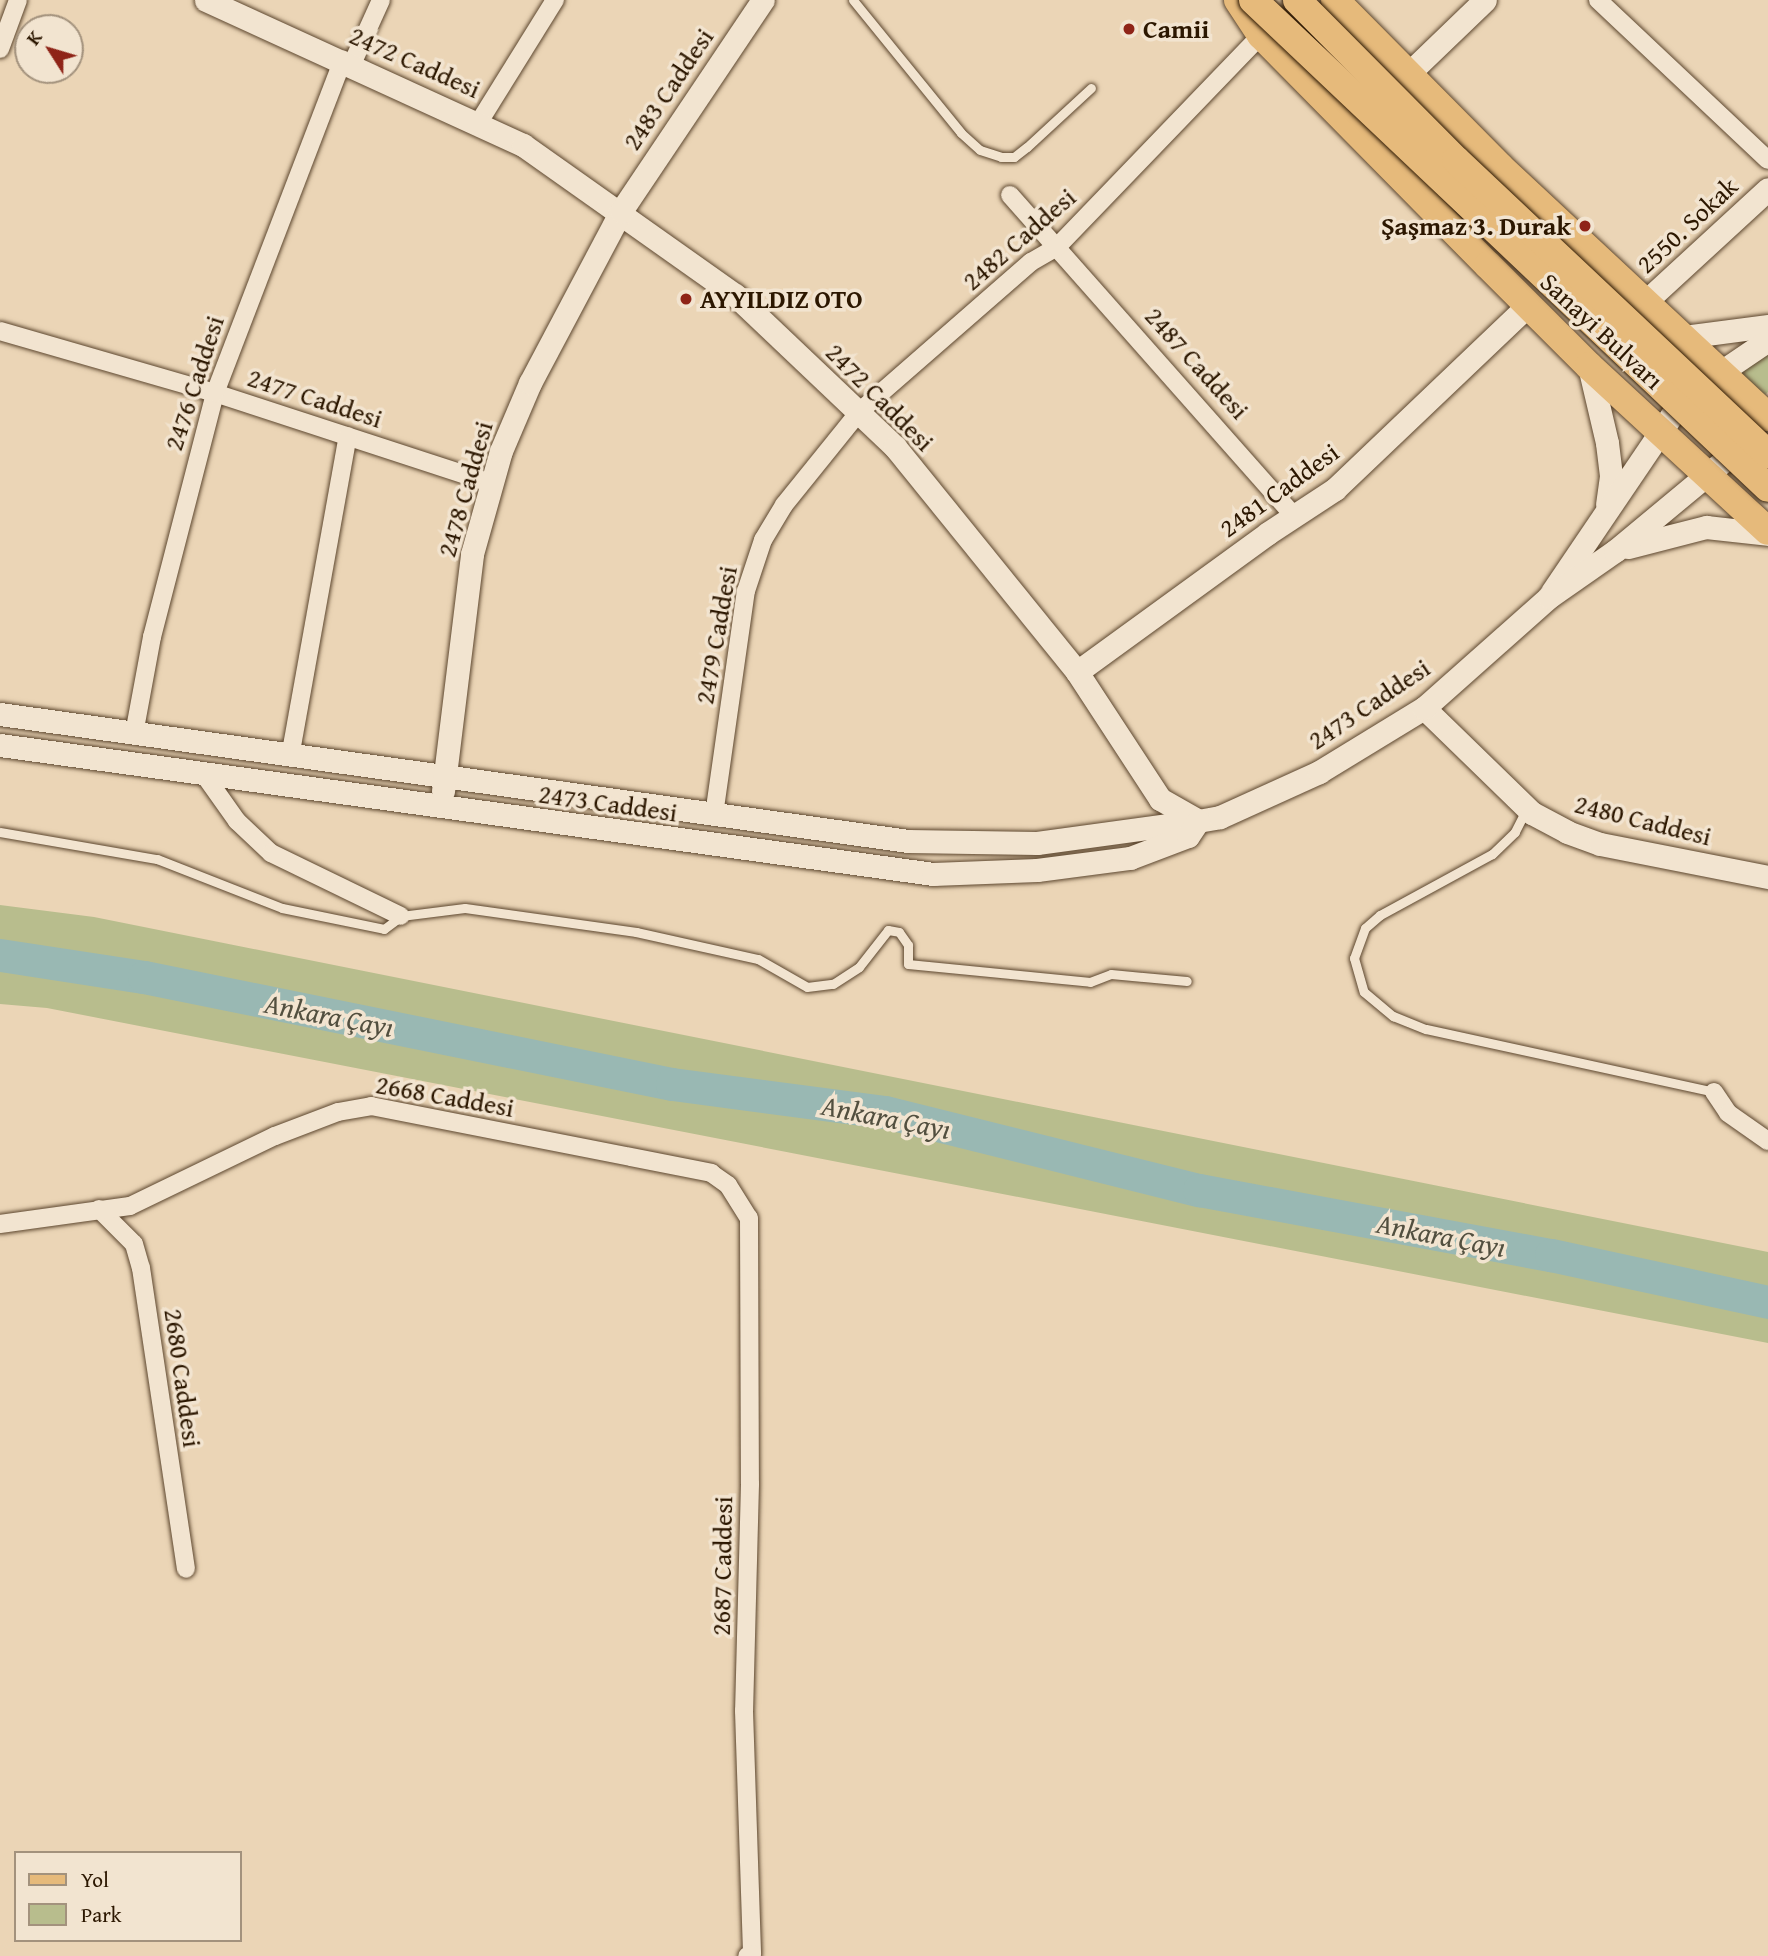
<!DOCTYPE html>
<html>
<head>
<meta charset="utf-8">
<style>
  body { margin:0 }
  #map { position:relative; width:1768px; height:1956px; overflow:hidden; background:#ebd5b6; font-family:"Gentium Book Plus",serif }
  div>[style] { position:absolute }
  .green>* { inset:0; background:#b8bd8d }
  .river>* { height:33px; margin:-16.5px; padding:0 16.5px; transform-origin:16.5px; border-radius:16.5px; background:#99b8b3 }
  .roads { filter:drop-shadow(0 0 2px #5c462e) drop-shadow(0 0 2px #5c462e) }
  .service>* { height:9px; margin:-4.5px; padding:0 4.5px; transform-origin:4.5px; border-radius:4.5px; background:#f2e4d0 }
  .minor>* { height:18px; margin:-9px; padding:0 9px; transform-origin:9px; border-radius:9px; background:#f2e4d0 }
  .tertiary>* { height:23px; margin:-11.5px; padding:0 11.5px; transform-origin:11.5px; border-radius:11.5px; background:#f2e4d0 }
  .primary>* { height:28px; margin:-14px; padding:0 14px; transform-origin:14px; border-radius:14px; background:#e6ba7b }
  .bridges { filter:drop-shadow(0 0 2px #2c1700) drop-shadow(0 0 2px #2c1700) }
  .primary-bridge>* { height:28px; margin:-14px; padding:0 14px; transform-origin:14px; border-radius:14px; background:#e6ba7b }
  .dots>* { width:19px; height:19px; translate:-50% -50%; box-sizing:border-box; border:4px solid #f2e4d0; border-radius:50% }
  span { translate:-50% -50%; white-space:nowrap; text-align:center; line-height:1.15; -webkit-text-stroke:7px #f2e4d0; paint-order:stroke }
  .poi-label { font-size:26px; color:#2c1700; font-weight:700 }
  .left { translate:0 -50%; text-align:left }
  .right { translate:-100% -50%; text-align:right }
  .street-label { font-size:26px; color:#2c1700 }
  .water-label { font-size:28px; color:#524f3f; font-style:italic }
  .legend { position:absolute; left:14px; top:1851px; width:228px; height:91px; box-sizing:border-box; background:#f2e4d0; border:2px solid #a3927d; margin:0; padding:9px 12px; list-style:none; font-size:21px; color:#2c1700 }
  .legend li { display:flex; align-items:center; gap:14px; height:35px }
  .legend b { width:35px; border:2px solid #a3927d }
  .north { position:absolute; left:14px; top:14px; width:70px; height:70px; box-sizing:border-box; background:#f2e4d0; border:2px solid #a3927d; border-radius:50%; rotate:307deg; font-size:19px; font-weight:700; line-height:28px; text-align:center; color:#2c1700 }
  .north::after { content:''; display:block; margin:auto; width:24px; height:32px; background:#8f2418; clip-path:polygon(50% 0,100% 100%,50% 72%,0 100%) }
</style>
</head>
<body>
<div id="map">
  <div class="green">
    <i style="clip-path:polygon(1768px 354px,1768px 392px,1764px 396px,1739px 375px)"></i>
    <i style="clip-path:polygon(0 905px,94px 917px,1768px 1252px,1768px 1343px,47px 1008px,0 1004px)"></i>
  </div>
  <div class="river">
    <i style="left:0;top:955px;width:146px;rotate:8.7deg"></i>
    <i style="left:144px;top:977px;width:539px;rotate:11.46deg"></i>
    <i style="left:672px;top:1084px;width:215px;rotate:7.5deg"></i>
    <i style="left:885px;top:1112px;width:324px;rotate:14deg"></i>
    <i style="left:1199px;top:1190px;width:358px;rotate:10.5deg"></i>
    <i style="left:1551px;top:1255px;width:222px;rotate:12.2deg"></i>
  </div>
  <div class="roads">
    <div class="service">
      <i style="left:853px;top:0;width:171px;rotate:50.9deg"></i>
      <i style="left:961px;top:133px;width:25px;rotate:42deg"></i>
      <i style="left:980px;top:150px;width:22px;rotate:18deg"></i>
      <i style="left:1001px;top:157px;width:13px"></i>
      <i style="left:1014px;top:157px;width:16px;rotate:-38deg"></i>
      <i style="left:1027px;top:147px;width:87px;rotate:-42.7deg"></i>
      <i style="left:1526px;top:810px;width:25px;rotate:117deg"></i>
      <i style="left:1515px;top:832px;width:32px;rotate:136deg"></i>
      <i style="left:1492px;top:854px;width:128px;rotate:151.4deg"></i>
      <i style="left:1380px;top:915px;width:20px;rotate:139deg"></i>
      <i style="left:1365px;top:928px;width:32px;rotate:110deg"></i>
      <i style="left:1354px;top:958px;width:35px;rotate:74deg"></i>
      <i style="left:1364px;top:992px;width:38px;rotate:40deg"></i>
      <i style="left:1393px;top:1016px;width:35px;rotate:22deg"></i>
      <i style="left:1426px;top:1029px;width:295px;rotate:12.3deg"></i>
      <i style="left:0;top:832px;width:159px;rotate:9.8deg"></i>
      <i style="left:157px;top:859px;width:134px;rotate:21.4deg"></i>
      <i style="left:282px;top:908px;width:104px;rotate:11.6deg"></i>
      <i style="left:384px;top:929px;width:21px;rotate:-37deg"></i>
      <i style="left:401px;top:916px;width:64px;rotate:-7.1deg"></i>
      <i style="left:465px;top:908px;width:173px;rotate:8deg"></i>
      <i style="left:636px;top:932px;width:125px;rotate:12.5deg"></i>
      <i style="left:758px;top:959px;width:56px;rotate:29.7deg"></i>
      <i style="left:807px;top:987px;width:26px;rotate:-7deg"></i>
      <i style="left:833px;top:984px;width:31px;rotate:-33deg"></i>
      <i style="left:859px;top:967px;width:47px;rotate:-51.9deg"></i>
      <i style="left:888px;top:930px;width:11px;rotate:10deg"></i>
      <i style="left:899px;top:932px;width:16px;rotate:55deg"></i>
      <i style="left:908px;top:945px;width:19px;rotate:90deg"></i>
      <i style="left:908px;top:964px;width:183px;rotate:5.6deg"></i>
      <i style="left:1090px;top:982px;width:22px;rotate:-21deg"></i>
      <i style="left:1111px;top:974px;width:76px;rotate:5.3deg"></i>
    </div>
    <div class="minor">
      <i style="left:1598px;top:0;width:233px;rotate:43.3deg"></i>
      <i style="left:0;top:49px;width:52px;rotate:-69.8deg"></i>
      <i style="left:352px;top:64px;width:70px;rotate:-65.6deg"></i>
      <i style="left:479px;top:122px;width:144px;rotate:-58.1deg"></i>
      <i style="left:1010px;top:195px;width:429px;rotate:48.5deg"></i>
      <i style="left:0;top:331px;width:224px;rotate:16.1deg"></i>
      <i style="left:215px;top:393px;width:290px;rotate:18.1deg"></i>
      <i style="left:134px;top:734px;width:99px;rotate:-79.5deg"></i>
      <i style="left:152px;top:637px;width:252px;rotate:-75.5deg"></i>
      <i style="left:215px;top:393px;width:357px;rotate:-69deg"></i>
      <i style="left:290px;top:757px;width:326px;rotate:-79.8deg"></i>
      <i style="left:203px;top:773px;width:59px;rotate:54.7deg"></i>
      <i style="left:237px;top:821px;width:47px;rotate:43.3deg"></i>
      <i style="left:271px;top:853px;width:144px;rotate:25.9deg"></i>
      <i style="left:714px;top:815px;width:226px;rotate:-81.9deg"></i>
      <i style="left:746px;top:591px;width:54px;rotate:-71.6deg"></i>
      <i style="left:763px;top:540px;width:41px;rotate:-59deg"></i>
      <i style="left:784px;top:505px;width:119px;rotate:-51.1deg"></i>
      <i style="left:859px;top:412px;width:228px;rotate:-41.1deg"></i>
      <i style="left:1031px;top:262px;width:30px;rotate:-30deg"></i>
      <i style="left:1057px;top:247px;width:294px;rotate:-46.1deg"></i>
      <i style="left:1714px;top:1092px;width:25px;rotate:56deg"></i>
      <i style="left:1728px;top:1113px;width:49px;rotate:35deg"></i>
      <i style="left:99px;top:1209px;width:49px;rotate:45deg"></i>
      <i style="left:134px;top:1244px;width:25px;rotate:74deg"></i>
      <i style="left:141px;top:1268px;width:304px;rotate:81.5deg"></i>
      <i style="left:0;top:1224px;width:131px;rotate:-7.9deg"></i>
      <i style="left:130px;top:1206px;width:161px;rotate:-25.8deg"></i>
      <i style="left:275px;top:1136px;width:67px;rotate:-20.9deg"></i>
      <i style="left:338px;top:1112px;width:34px;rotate:-10deg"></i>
      <i style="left:371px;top:1106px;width:347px;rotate:11.1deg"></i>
      <i style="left:711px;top:1173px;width:21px;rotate:35deg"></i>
      <i style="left:728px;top:1185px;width:39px;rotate:58deg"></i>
      <i style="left:749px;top:1218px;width:266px;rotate:89.8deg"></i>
      <i style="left:750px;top:1484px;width:227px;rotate:91.5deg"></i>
      <i style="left:744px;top:1711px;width:243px;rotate:88.1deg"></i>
      <i style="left:752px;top:1954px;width:5px;rotate:158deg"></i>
    </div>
    <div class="tertiary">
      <i style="left:206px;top:0;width:349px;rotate:24.6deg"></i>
      <i style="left:523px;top:145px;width:260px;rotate:35.3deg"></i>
      <i style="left:735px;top:295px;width:221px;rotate:43.5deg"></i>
      <i style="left:895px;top:447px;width:289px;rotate:51deg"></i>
      <i style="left:1077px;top:672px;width:152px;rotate:56.8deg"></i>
      <i style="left:1160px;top:799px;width:43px;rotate:29.6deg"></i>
      <i style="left:1407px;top:75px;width:108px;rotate:-43.9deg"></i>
      <i style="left:1644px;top:303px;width:168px;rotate:-42.6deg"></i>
      <i style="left:1684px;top:337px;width:85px;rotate:-7.5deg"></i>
      <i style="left:1589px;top:366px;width:79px;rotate:76.8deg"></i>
      <i style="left:1607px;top:443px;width:33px;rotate:83deg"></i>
      <i style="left:1611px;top:476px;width:28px;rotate:98deg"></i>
      <i style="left:1628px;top:547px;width:81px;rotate:-14.4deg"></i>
      <i style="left:1706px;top:527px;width:62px;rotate:6.4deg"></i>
      <i style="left:1552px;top:592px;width:212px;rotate:-55.9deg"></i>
      <i style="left:1671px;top:416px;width:52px;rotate:-43.5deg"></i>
      <i style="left:1709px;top:380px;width:71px;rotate:-34.1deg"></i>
      <i style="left:1077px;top:672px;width:236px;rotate:-36deg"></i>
      <i style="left:1268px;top:533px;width:80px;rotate:-33.3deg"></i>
      <i style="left:1335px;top:489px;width:267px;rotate:-43.6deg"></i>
      <i style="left:1424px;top:708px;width:151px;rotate:44.2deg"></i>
      <i style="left:1532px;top:813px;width:40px;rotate:28deg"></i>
      <i style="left:1567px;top:832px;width:35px;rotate:20deg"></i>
      <i style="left:1600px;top:844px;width:171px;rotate:11.1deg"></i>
      <i style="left:0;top:714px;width:917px;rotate:7.96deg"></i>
      <i style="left:908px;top:841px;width:129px;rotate:0.9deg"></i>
      <i style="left:1037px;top:843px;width:162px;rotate:-7.8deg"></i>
      <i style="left:1198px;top:821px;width:22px;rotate:-10deg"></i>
      <i style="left:1220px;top:817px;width:109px;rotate:-24.4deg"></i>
      <i style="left:1319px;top:772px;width:123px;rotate:-31.4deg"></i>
      <i style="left:1424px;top:708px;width:167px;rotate:-41.6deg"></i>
      <i style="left:1549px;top:597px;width:80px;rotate:-34.9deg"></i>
      <i style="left:1615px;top:551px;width:169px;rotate:-39.7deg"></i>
      <i style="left:0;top:745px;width:942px;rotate:7.87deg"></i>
      <i style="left:933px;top:874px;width:104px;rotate:-2.2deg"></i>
      <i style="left:1037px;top:870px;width:94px;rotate:-7.4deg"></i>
      <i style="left:1130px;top:858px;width:62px;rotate:-20.8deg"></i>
      <i style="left:1188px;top:836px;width:18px;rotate:-56deg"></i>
      <i style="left:443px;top:791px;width:239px;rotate:-83deg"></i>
      <i style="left:472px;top:554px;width:107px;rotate:-74.3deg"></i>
      <i style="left:501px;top:451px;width:74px;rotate:-66.9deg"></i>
      <i style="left:530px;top:383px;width:195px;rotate:-62.1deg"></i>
      <i style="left:621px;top:211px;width:254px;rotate:-56.1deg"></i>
    </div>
    <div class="primary">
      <i style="left:1238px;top:0;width:42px;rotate:56.7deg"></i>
      <i style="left:1261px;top:35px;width:323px;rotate:45.4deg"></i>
      <i style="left:1488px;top:265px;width:143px;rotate:45deg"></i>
      <i style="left:1589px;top:366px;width:243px;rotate:42.7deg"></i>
      <i style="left:1335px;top:0;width:235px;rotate:45.3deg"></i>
      <i style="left:1500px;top:167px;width:367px;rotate:43deg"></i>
    </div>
  </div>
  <div class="bridges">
    <div class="primary-bridge">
      <i style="left:1253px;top:0;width:709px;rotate:43.46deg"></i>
      <i style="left:1297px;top:0;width:226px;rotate:45.2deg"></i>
      <i style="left:1456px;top:160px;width:429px;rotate:43.3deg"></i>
    </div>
  </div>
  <div class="dots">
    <i style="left:1129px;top:29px;background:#8f2418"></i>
    <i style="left:1585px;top:226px;background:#8f2418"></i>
    <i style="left:686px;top:299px;background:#8f2418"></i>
  </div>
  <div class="poi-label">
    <span class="left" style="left:1143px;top:29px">Camii</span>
    <span class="right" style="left:1571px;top:226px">Şaşmaz 3. Durak</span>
    <span class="left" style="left:700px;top:299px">AYYILDIZ OTO</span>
  </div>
  <div class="street-label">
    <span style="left:415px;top:62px;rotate:24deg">2472 Caddesi</span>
    <span style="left:668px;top:89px;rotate:-56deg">2483 Caddesi</span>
    <span style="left:1687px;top:225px;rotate:-43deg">2550. Sokak</span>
    <span style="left:1019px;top:239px;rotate:-41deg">2482 Caddesi</span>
    <span style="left:1602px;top:331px;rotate:43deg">Sanayi Bulvarı</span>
    <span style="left:1197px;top:363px;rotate:48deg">2487 Caddesi</span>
    <span style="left:194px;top:383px;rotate:-72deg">2476 Caddesi</span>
    <span style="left:880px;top:397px;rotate:45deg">2472 Caddesi</span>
    <span style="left:315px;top:398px;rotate:18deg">2477 Caddesi</span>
    <span style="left:465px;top:489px;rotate:-74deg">2478 Caddesi</span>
    <span style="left:1279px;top:490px;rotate:-36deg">2481 Caddesi</span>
    <span style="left:716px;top:635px;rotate:-80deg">2479 Caddesi</span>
    <span style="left:1369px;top:704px;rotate:-34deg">2473 Caddesi</span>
    <span style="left:608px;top:803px;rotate:8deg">2473 Caddesi</span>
    <span style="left:1643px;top:820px;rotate:14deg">2480 Caddesi</span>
    <span style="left:445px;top:1096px;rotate:10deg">2668 Caddesi</span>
    <span style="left:183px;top:1378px;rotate:82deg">2680 Caddesi</span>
    <span style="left:722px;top:1566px;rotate:-89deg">2687 Caddesi</span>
  </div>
  <div class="water-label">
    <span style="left:329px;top:1015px;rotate:11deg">Ankara Çayı</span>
    <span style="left:886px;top:1117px;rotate:11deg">Ankara Çayı</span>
    <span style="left:1441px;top:1235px;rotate:11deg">Ankara Çayı</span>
  </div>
  <ul class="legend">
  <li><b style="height:9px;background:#e6ba7b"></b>Yol</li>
  <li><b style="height:19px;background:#b8bd8d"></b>Park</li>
  </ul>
  <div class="north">K</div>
</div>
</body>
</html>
